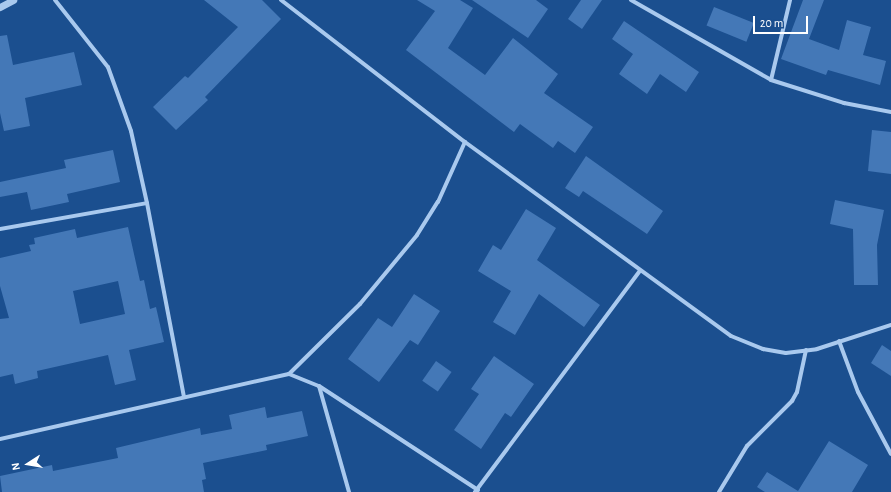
<!DOCTYPE html>
<html>
<head>
<meta charset="utf-8">
<style>
  body { margin:0 }
  #map { position:relative; width:891px; height:492px; overflow:hidden; background:#1b4f8f; font-family:"Alegreya Sans",sans-serif }
  div>[style] { position:absolute }
  .building>* { inset:0; background:#4478b7; transform-origin:0 0 }
  .minor>* { height:4px; margin:-2px; padding:0 2px; transform-origin:2px; border-radius:2px; background:#a9c9ee }
  .tertiary>* { height:7px; margin:-3.5px; padding:0 3.5px; transform-origin:3.5px; border-radius:3.5px; background:#a9c9ee }
  span { translate:-50% -50%; white-space:nowrap; text-align:center; line-height:1.15; -webkit-text-stroke:3.5px #1b4f8f; paint-order:stroke }
  .north { position:absolute; left:8px; top:444px; width:40px; height:40px; -webkit-text-stroke:3px #1b4f8f; paint-order:stroke; rotate:258deg; font-size:11px; font-weight:700; line-height:16px; text-align:center; color:#fff }
  .north::after { content:''; display:block; margin:auto; width:14px; height:18px; background:#fff; clip-path:polygon(50% 0,100% 100%,50% 72%,0 100%) }
  .scale { position:absolute; left:753px; top:16px; width:55px; height:18px; box-sizing:border-box; border:2px solid #fff; border-top:0; padding-left:5px; font-size:12px; line-height:14px; white-space:nowrap; color:#fff; -webkit-text-stroke:3px #1b4f8f; paint-order:stroke }
</style>
</head>
<body>
<div id="map">
  <div class="building">
    <i style="clip-path:polygon(204px 0,262px 0,281px 19px,205px 97px,208px 100px,176px 130px,153px 107px,185px 76px,188px 78px,238px 27px)"></i>
    <i style="clip-path:polygon(417px 0,460px 0,473px 8px,448px 48px,485px 75px,513px 38px,558px 74px,544px 93px,593px 127px,575px 153px,558px 141px,553px 148px,520px 124px,514px 132px,406px 50px,435px 11px)"></i>
    <i style="clip-path:polygon(472px 0,536px 0,548px 9px,528px 38px)"></i>
    <i style="clip-path:polygon(581px 0,602px 0,582px 29px,568px 19px)"></i>
    <i style="clip-path:polygon(803px 0,824px 0,809px 39px,839px 50px,847px 20px,871px 27px,863px 55px,886px 61px,880px 85px,828px 70px,826px 75px,781px 59px)"></i>
    <i style="left:714px;top:7px;width:43px;height:20px;rotate:22deg"></i>
    <i style="clip-path:polygon(624px 21px,699px 72px,686px 92px,660px 74px,647px 94px,619px 74px,633px 54px,612px 39px)"></i>
    <i style="clip-path:polygon(7px 35px,13px 65px,74px 52px,82px 85px,25px 98px,30px 126px,4px 131px,0 113px,0 36px)"></i>
    <i style="clip-path:polygon(872px 130px,891px 132px,891px 174px,868px 171px)"></i>
    <i style="clip-path:polygon(113px 150px,120px 182px,67px 194px,69px 202px,31px 210px,27px 192px,0 197px,0 182px,66px 168px,64px 160px)"></i>
    <i style="clip-path:polygon(586px 156px,663px 211px,647px 234px,583px 191px,579px 197px,565px 188px)"></i>
    <i style="clip-path:polygon(835px 200px,884px 210px,877px 245px,878px 285px,854px 285px,853px 229px,830px 224px)"></i>
    <i style="clip-path:polygon(526px 209px,556px 228px,537px 260px,600px 305px,584px 327px,539px 294px,515px 335px,493px 322px,511px 291px,478px 271px,493px 245px,501px 250px)"></i>
    <i style="clip-path:polygon(evenodd,128px 227px,140px 281px,144px 280px,150px 309px,156px 307px,164px 342px,129px 350px,136px 380px,115px 385px,108px 355px,37px 371px,38px 378px,15px 384px,13px 374px,0 377px,0 319px,9px 318px,0 286px,0 258px,31px 251px,29px 245px,35px 244px,34px 238px,75px 229px,77px 238px,128px 227px,118px 281px,125px 314px,80px 324px,73px 291px,118px 281px)"></i>
    <i style="clip-path:polygon(414px 294px,440px 311px,418px 345px,410px 340px,379px 382px,348px 359px,378px 318px,392px 327px)"></i>
    <i style="clip-path:polygon(882px 345px,891px 351px,891px 376px,871px 363px)"></i>
    <i style="clip-path:polygon(494px 356px,534px 384px,511px 417px,505px 413px,481px 449px,454px 430px,479px 394px,471px 389px)"></i>
    <i style="left:436px;top:361px;width:19px;height:24px;rotate:35deg"></i>
    <i style="clip-path:polygon(265px 407px,267px 418px,302px 411px,308px 436px,266px 445px,267px 450px,203px 463px,206px 479px,202px 480px,204px 492px,2px 492px,0 476px,52px 465px,53px 471px,118px 458px,116px 448px,200px 428px,201px 435px,232px 429px,229px 415px)"></i>
    <i style="clip-path:polygon(829px 441px,868px 465px,852px 492px,765px 492px,757px 487px,767px 472px,798px 491px)"></i>
  </div>
  <div class="minor">
    <i style="left:55px;top:0;width:85px;rotate:51.7deg"></i>
    <i style="left:108px;top:67px;width:68px;rotate:70.2deg"></i>
    <i style="left:131px;top:131px;width:74px;rotate:77.5deg"></i>
    <i style="left:147px;top:203px;width:197px;rotate:79.2deg"></i>
    <i style="left:281px;top:0;width:232px;rotate:37.7deg"></i>
    <i style="left:465px;top:142px;width:329px;rotate:36.1deg"></i>
    <i style="left:731px;top:336px;width:35px;rotate:22deg"></i>
    <i style="left:763px;top:349px;width:23px;rotate:10deg"></i>
    <i style="left:786px;top:353px;width:31px;rotate:-7deg"></i>
    <i style="left:817px;top:349px;width:78px;rotate:-18deg"></i>
    <i style="left:631px;top:0;width:161px;rotate:29.7deg"></i>
    <i style="left:771px;top:80px;width:77px;rotate:17.5deg"></i>
    <i style="left:844px;top:103px;width:48px;rotate:10.8deg"></i>
    <i style="left:771px;top:80px;width:82px;rotate:-76.6deg"></i>
    <i style="left:0;top:229px;width:149px;rotate:-10deg"></i>
    <i style="left:839px;top:341px;width:54px;rotate:69.6deg"></i>
    <i style="left:858px;top:392px;width:70px;rotate:62deg"></i>
    <i style="left:289px;top:374px;width:32px;rotate:22deg"></i>
    <i style="left:319px;top:386px;width:190px;rotate:33.2deg"></i>
    <i style="left:319px;top:386px;width:110px;rotate:74.2deg"></i>
    <i style="left:0;top:439px;width:296px;rotate:-12.7deg"></i>
    <i style="left:289px;top:374px;width:100px;rotate:-44.6deg"></i>
    <i style="left:360px;top:304px;width:89px;rotate:-50.4deg"></i>
    <i style="left:417px;top:235px;width:39px;rotate:-58deg"></i>
    <i style="left:438px;top:202px;width:66px;rotate:-65.8deg"></i>
    <i style="left:475px;top:492px;width:276px;rotate:-53.3deg"></i>
    <i style="left:719px;top:492px;width:54px;rotate:-58.7deg"></i>
    <i style="left:747px;top:446px;width:64px;rotate:-45deg"></i>
    <i style="left:792px;top:401px;width:10px;rotate:-61deg"></i>
    <i style="left:797px;top:392px;width:43px;rotate:-77.9deg"></i>
  </div>
  <div class="tertiary">
    <i style="left:0;top:7px;width:15px;rotate:-28deg"></i>
  </div>
  <div class="north">N</div>
  <div class="scale">20 m</div>
</div>
</body>
</html>
